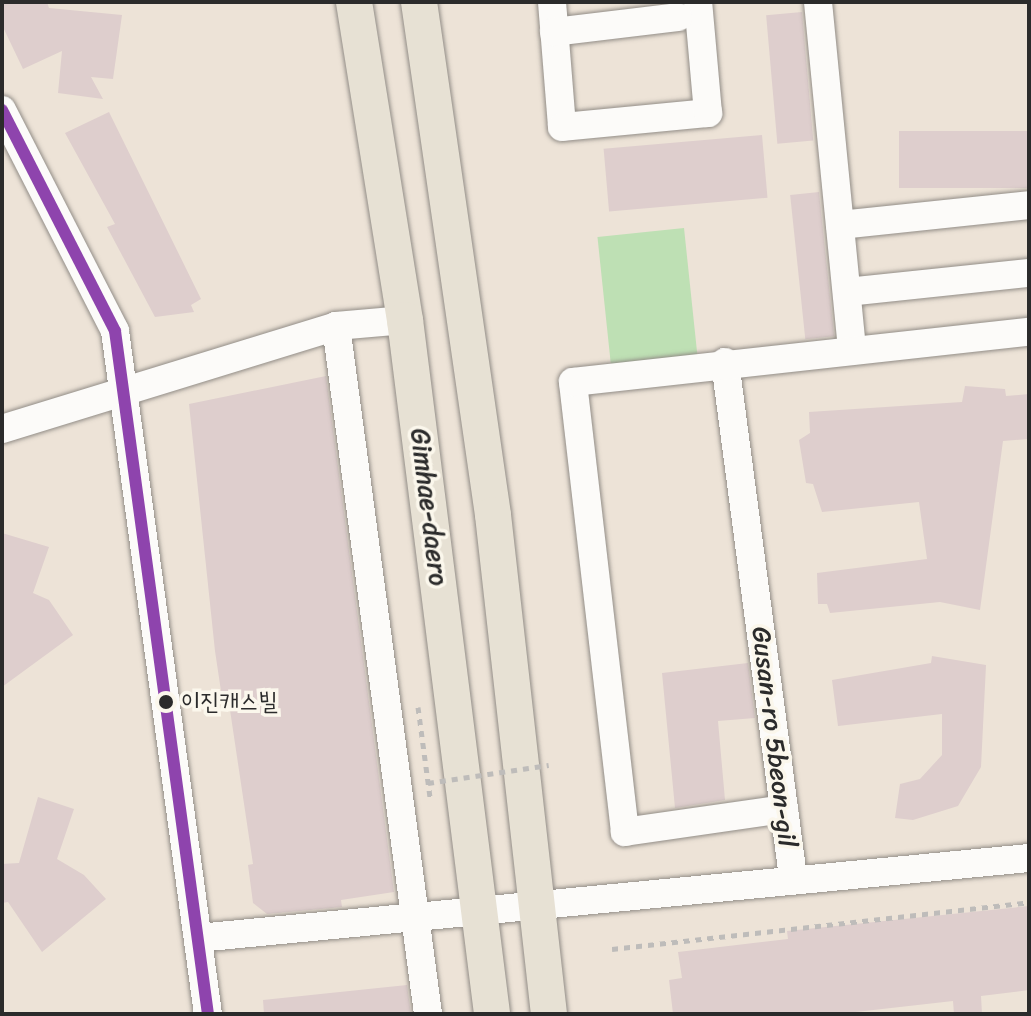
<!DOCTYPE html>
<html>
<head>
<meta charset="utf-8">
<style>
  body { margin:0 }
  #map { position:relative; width:1031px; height:1016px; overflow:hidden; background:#ede3d7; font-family:Sriracha,"Poor Story",sans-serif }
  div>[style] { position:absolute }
  .green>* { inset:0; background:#bee0b4; transform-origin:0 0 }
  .building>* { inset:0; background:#dececd; transform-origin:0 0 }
  .path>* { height:5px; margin-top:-2.5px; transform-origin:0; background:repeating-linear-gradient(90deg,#bebcba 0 6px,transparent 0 12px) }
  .roads { filter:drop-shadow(0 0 2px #928d87) drop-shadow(0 0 2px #928d87) }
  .minor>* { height:28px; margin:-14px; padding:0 14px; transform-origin:14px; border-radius:14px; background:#fcfbf9 }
  .major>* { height:36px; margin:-18px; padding:0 18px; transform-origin:18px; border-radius:18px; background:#e7e1d4 }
  .path-bridge>* { height:5px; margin-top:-2.5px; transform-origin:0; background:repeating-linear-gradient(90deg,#bebcba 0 6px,transparent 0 12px) }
  .bus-1>* { height:12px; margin:-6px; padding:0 6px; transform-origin:6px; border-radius:6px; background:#8e44ad }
  .dots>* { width:22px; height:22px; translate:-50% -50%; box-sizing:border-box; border:4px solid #fbf7ec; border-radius:50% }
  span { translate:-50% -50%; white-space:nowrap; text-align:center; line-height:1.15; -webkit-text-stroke:7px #fbf7ec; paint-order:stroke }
  .bus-label { font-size:24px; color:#2b2b2b }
  .left { translate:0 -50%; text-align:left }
  .street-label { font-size:26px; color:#2b2b2b }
  .frame { position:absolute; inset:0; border:4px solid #2b2b2b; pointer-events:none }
</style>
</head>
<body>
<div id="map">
  <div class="green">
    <i style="left:684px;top:228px;width:136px;height:87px;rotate:84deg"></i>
  </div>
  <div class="building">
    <i style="clip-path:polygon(2px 2px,47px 2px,49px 8px,122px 15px,113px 79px,91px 77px,103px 99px,58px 93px,62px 51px,23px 69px,2px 25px)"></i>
    <i style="left:802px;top:12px;width:129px;height:36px;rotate:85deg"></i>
    <i style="clip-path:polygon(109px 112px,201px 299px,191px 305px,194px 312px,155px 317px,107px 227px,115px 224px,65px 133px)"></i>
    <i style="left:1029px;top:131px;width:57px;height:130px;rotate:90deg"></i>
    <i style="left:762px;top:135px;width:63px;height:159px;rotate:85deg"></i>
    <i style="left:819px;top:192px;width:145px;height:29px;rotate:84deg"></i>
    <i style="clip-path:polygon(326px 376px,394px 892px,341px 900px,342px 907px,267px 914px,253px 903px,248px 865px,253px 864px,230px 710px,224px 711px,215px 651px,189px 404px)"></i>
    <i style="clip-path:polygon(965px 386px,1005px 389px,1006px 396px,1029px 394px,1029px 439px,1003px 441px,980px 610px,940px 602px,830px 613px,827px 604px,818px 604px,817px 573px,927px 559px,919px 502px,822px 512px,813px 484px,806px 483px,799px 440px,810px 433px,809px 412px,962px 402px)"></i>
    <i style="clip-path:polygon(2px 533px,49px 547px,33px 593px,49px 600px,73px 635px,2px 687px)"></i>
    <i style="clip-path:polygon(932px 656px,986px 665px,981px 767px,958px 806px,913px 820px,895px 818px,900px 784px,920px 779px,942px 755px,942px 714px,838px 726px,832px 680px,931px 663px)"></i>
    <i style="clip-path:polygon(748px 663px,755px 718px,718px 721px,725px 800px,675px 808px,662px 673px)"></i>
    <i style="clip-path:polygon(38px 797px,74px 809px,57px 859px,84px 875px,106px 899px,42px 952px,8px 902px,2px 903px,2px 864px,19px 863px)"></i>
    <i style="clip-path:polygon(1029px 906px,1029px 990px,981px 996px,982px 1014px,954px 1014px,953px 1001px,838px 1014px,673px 1014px,669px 980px,682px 978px,678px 952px,788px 939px,787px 931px)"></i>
    <i style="clip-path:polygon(407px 985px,411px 1014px,264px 1014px,263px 1000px)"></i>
  </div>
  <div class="path">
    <i style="left:418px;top:707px;width:91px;rotate:82.4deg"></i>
    <i style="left:612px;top:949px;width:420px;rotate:-6.4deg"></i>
  </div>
  <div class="roads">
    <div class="minor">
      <i style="left:552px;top:2px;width:125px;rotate:85.4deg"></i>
      <i style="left:562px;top:127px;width:147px;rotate:-5.5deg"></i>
      <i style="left:708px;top:113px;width:111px;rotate:-95.1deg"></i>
      <i style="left:818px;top:2px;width:350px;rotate:84.4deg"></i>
      <i style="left:554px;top:32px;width:125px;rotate:-6.9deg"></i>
      <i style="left:2px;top:110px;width:248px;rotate:62.9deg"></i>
      <i style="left:115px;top:331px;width:689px;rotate:82.25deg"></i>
      <i style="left:840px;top:225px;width:190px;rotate:-6deg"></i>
      <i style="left:847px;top:292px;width:183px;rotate:-6deg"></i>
      <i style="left:336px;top:326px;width:694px;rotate:82.38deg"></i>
      <i style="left:725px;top:362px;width:519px;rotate:82.48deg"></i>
      <i style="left:2px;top:429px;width:350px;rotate:-17.1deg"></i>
      <i style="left:336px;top:326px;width:69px;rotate:-5deg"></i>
      <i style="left:784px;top:809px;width:161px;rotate:171.8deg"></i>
      <i style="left:625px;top:832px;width:453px;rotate:-96.6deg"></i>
      <i style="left:573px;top:382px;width:459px;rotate:-6.3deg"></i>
      <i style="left:198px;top:938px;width:835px;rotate:-5.5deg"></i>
    </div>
    <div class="major">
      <i style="left:354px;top:2px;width:322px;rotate:80.9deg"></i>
      <i style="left:405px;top:320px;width:699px;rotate:82.85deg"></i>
      <i style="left:419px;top:2px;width:518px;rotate:81.79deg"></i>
      <i style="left:493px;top:515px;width:502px;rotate:83.6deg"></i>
    </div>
  </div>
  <div class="path-bridge">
    <i style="left:428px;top:783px;width:122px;rotate:-8.5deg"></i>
  </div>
  <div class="bus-1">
    <i style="left:2px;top:110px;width:248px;rotate:62.9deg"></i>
    <i style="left:115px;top:331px;width:689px;rotate:82.25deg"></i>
  </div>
  <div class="dots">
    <i style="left:166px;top:702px;background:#2b2b2b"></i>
  </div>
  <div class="bus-label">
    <span class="left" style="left:181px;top:702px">이진캐스빌</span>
  </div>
  <div class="street-label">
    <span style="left:429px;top:507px;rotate:83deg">Gimhae-daero</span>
    <span style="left:774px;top:737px;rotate:83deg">Gusan-ro 5beon-gil</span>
  </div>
  <div class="frame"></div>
</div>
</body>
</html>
